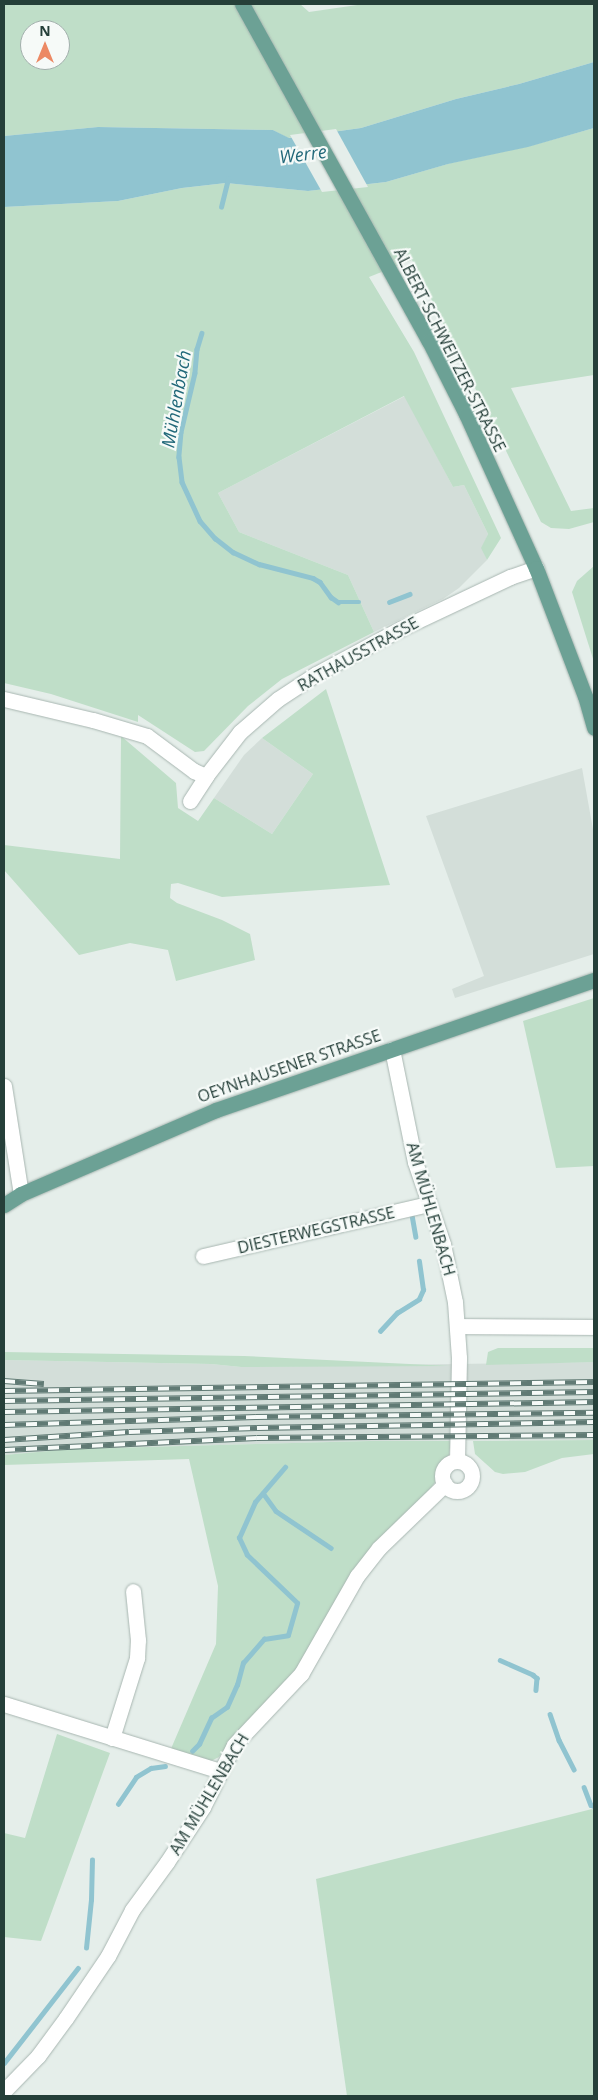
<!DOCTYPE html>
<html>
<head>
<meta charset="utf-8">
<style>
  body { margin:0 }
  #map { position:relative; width:598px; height:2100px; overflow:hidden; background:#e5eeea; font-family:"Open Sans",sans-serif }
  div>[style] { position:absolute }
  .built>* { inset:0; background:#d3ded9 }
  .green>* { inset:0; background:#bfdec8 }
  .water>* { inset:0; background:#90c4d0 }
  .pier>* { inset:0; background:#e5eeea }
  .stream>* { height:4.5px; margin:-2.25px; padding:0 2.25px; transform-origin:2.25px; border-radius:2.25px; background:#90c4d0 }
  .roads { filter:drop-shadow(0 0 1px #a8b6b1) drop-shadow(0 0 1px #a8b6b1) }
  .minor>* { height:15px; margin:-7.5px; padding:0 7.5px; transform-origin:7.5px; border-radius:7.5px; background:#fff }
  .minor>.ring { margin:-7.5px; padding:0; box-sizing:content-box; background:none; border:15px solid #fff; border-radius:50% }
  .major>* { height:15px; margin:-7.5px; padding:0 7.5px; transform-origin:7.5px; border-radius:7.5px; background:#6ca195 }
  .rail>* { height:5.5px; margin-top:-2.75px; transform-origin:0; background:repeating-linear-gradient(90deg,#f6faf8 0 11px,#607a74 0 22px); box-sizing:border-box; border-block:1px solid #607a74 }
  span { translate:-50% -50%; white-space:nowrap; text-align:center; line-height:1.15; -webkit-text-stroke:4.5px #f6faf8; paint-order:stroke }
  .street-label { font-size:16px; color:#253f39 }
  .water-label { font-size:18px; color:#216879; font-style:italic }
  .frame { position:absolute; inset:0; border:5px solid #253f39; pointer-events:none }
  .north { position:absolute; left:20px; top:20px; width:50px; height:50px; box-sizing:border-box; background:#f6faf8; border:1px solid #a2afac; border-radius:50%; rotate:0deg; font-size:14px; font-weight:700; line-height:20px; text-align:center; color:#253f39 }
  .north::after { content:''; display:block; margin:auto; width:18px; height:22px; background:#ec8964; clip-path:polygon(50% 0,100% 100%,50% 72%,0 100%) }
</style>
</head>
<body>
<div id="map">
  <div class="built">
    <i style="clip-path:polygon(405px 396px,453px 487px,464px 485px,488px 534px,482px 548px,487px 560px,459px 588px,443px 599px,374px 632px,348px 575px,239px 532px,218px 493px)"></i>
    <i style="clip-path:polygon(262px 738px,313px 774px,272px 834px,214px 798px,244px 755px)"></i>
    <i style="clip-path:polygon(582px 768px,594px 835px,594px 954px,455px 998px,452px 989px,484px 976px,426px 816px)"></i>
    <i style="clip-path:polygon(4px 1360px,211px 1364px,241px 1367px,594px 1362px,594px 1440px,369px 1441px,71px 1449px,4px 1455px)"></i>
  </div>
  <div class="green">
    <i style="clip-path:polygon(evenodd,4px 4px,300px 4px,309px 12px,364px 4px,594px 4px,594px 62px,519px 84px,456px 99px,361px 128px,288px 138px,273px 130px,98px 127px,4px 136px,4px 4px,30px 30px,60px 30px,60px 60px,30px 60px,30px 30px)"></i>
    <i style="clip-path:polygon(594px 128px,594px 375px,511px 388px,571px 511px,594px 508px,594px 522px,569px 529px,551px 528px,541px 522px,412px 260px,369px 277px,414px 352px,501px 538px,487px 560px,481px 548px,488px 534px,464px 485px,453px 487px,404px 396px,218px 493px,239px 532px,348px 575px,374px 632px,282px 679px,248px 706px,204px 751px,195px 752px,138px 715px,138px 722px,51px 694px,4px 683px,4px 207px,118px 201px,182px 188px,226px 183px,308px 191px,386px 182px,451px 163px,530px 146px)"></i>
    <i style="clip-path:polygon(594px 566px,594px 662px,572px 592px,577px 581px)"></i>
    <i style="clip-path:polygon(326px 689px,390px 885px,222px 897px,178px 883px,171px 884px,170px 898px,177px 903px,222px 920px,250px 934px,255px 960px,176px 981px,168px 950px,130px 943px,79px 955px,4px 870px,4px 845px,120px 859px,121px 736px,176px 783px,178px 808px,198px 821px,214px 798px,272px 834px,313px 774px,262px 738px)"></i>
    <i style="clip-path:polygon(594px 998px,594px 1166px,556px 1168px,523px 1021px)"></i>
    <i style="clip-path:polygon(498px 1348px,594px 1348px,594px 1362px,486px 1365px,488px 1352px)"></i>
    <i style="clip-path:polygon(4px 1352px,244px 1356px,451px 1366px,241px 1367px,211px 1364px,4px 1360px)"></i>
    <i style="clip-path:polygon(594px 1440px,594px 1454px,562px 1458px,525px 1472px,503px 1474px,495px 1472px,475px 1454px,473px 1441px)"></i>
    <i style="clip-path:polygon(369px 1441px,451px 1441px,449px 1455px,441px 1465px,436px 1481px,428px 1492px,355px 1569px,292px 1676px,262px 1710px,236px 1732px,219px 1757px,207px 1763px,170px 1751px,216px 1644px,218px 1586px,189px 1459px,4px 1465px,4px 1455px,71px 1449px)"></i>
    <i style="clip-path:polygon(57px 1734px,110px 1753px,41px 1941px,4px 1937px,4px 1833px,25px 1838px)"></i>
    <i style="clip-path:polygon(592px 1809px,594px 1810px,594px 2096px,347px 2096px,316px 1879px)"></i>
  </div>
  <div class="water">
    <i style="clip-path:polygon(594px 62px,594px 128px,528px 147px,448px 164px,386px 182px,308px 191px,226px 183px,182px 188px,118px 201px,4px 207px,4px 136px,98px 127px,273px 130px,289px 138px,361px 128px,456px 99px,519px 84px)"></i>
  </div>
  <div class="pier">
    <i style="clip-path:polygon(336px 129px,368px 187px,322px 192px,290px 135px)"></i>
  </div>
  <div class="stream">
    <i style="left:221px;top:207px;width:29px;rotate:-76deg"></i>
    <i style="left:202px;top:333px;width:17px;rotate:107deg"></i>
    <i style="left:197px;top:349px;width:24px;rotate:95deg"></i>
    <i style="left:195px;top:373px;width:61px;rotate:103.3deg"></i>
    <i style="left:181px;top:432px;width:25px;rotate:95deg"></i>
    <i style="left:179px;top:457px;width:25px;rotate:83deg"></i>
    <i style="left:182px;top:482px;width:43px;rotate:65.2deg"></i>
    <i style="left:200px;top:521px;width:23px;rotate:49deg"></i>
    <i style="left:215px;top:538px;width:23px;rotate:38deg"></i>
    <i style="left:233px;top:552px;width:29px;rotate:25deg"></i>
    <i style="left:259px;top:564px;width:56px;rotate:14.5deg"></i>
    <i style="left:313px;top:578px;width:8px;rotate:30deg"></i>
    <i style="left:320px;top:582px;width:19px;rotate:54deg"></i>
    <i style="left:331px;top:597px;width:9px;rotate:36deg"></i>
    <i style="left:338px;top:602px;width:21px"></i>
    <i style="left:389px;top:602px;width:22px;rotate:-21deg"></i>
    <i style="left:412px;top:1215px;width:22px;rotate:80deg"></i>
    <i style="left:380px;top:1331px;width:25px;rotate:-47deg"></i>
    <i style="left:397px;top:1313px;width:26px;rotate:-32deg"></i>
    <i style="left:419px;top:1299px;width:10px;rotate:-66deg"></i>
    <i style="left:423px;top:1290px;width:29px;rotate:-98deg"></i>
    <i style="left:263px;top:1493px;width:22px;rotate:54deg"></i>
    <i style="left:276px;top:1511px;width:66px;rotate:33.9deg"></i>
    <i style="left:500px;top:1660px;width:36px;rotate:24deg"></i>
    <i style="left:533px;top:1675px;width:5px;rotate:37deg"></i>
    <i style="left:537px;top:1678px;width:12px;rotate:95deg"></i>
    <i style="left:550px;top:1714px;width:28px;rotate:71deg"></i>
    <i style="left:559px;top:1740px;width:33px;rotate:63deg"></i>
    <i style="left:192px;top:1751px;width:10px;rotate:-45deg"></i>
    <i style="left:199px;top:1744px;width:29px;rotate:-65deg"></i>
    <i style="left:211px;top:1718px;width:19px;rotate:-35deg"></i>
    <i style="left:227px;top:1707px;width:24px;rotate:-66deg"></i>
    <i style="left:237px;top:1685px;width:23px;rotate:-75deg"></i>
    <i style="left:243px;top:1663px;width:32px;rotate:-49deg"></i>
    <i style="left:264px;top:1639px;width:24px;rotate:-9deg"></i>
    <i style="left:288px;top:1635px;width:33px;rotate:-74deg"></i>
    <i style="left:297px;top:1603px;width:69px;rotate:-136.2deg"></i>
    <i style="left:247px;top:1555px;width:19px;rotate:-115deg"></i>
    <i style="left:239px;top:1538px;width:39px;rotate:-66deg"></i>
    <i style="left:255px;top:1502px;width:46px;rotate:-49.4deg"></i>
    <i style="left:584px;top:1787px;width:19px;rotate:69deg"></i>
    <i style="left:591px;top:1805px;width:3px;rotate:18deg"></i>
    <i style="left:118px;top:1804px;width:32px;rotate:-56deg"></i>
    <i style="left:136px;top:1777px;width:17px;rotate:-31deg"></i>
    <i style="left:151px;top:1768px;width:14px;rotate:-8deg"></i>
    <i style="left:86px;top:1948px;width:48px;rotate:-84.1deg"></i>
    <i style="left:91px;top:1900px;width:40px;rotate:-88.6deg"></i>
    <i style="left:4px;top:2063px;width:120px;rotate:-52.1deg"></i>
  </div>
  <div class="roads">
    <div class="minor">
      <i style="left:4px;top:699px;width:91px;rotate:13.3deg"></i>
      <i style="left:93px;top:720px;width:56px;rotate:16.5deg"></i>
      <i style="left:147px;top:736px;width:59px;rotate:36.7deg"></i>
      <i style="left:194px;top:771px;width:13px;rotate:23deg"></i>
      <i style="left:190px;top:801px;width:30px;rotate:-57deg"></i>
      <i style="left:206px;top:776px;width:56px;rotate:-52.3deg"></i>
      <i style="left:240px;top:732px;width:50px;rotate:-41deg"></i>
      <i style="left:278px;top:699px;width:45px;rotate:-33.3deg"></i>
      <i style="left:316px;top:674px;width:95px;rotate:-28.2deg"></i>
      <i style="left:400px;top:629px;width:122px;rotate:-25.3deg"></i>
      <i style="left:510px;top:577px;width:28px;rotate:-19deg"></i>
      <i style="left:392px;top:1049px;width:115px;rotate:78.5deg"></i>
      <i style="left:415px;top:1162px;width:87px;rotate:71.1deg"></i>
      <i style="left:443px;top:1244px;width:59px;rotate:78.3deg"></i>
      <i style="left:455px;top:1302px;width:56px;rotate:85.9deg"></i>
      <i style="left:459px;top:1358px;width:103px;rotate:91.1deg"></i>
      <i style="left:4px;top:1086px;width:109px;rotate:81.1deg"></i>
      <i style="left:203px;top:1256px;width:232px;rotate:-13deg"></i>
      <i style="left:457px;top:1326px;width:137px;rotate:0.4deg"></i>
      <i class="ring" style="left:442px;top:1461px;width:15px;height:15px"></i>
      <i style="left:4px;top:1704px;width:226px;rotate:17.2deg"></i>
      <i style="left:112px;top:1738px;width:84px;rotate:-72.6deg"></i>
      <i style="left:137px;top:1658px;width:18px;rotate:-87deg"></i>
      <i style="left:138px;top:1640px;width:49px;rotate:-95.8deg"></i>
      <i style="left:4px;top:2091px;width:49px;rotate:-45.8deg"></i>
      <i style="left:38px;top:2056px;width:47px;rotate:-53.6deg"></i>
      <i style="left:66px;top:2018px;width:75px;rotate:-55.9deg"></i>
      <i style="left:108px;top:1956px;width:52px;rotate:-62.4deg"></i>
      <i style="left:132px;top:1910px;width:59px;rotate:-53.9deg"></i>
      <i style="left:167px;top:1862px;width:66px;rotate:-56.8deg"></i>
      <i style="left:203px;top:1807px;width:69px;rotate:-63.4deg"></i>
      <i style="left:234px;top:1745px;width:98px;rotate:-46.7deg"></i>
      <i style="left:301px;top:1674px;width:113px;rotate:-60.3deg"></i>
      <i style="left:357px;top:1576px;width:36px;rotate:-52deg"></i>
      <i style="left:379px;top:1548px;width:92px;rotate:-44.1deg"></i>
    </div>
    <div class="major">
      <i style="left:242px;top:4px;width:385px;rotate:61deg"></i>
      <i style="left:429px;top:341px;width:82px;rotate:63.1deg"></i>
      <i style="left:466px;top:414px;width:169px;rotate:65.6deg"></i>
      <i style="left:536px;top:568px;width:137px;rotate:69.1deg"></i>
      <i style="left:585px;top:696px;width:33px;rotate:74deg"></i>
      <i style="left:4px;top:1205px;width:20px;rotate:-33deg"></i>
      <i style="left:21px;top:1194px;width:212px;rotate:-23.3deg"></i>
      <i style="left:216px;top:1110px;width:400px;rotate:-19deg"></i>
    </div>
  </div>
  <div class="rail">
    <i style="left:4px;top:1381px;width:40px;rotate:4.3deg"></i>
    <i style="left:4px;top:1391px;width:590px;rotate:-0.87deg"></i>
    <i style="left:4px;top:1401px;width:590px;rotate:-0.87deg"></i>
    <i style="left:4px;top:1412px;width:590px;rotate:-0.97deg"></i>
    <i style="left:4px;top:1425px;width:252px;rotate:-1.8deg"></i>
    <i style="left:256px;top:1417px;width:338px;rotate:-0.7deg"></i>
    <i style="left:4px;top:1440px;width:125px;rotate:-3.7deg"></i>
    <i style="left:129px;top:1432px;width:128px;rotate:-1.8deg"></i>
    <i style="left:257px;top:1428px;width:337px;rotate:-1deg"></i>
    <i style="left:4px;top:1450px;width:253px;rotate:-2.7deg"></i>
    <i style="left:257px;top:1438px;width:337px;rotate:-0.5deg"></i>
  </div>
  <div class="street-label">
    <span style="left:450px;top:350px;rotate:63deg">ALBERT-SCHWEITZER-STRASSE</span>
    <span style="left:358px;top:654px;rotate:-29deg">RATHAUSSTRASSE</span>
    <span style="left:289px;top:1066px;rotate:-19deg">OEYNHAUSENER STRASSE</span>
    <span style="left:431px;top:1209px;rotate:74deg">AM MÜHLENBACH</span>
    <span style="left:316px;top:1230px;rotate:-13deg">DIESTERWEGSTRASSE</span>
    <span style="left:209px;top:1794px;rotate:-59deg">AM MÜHLENBACH</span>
  </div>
  <div class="water-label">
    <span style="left:303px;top:154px;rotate:-7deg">Werre</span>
    <span style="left:176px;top:399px;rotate:-80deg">Mühlenbach</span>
  </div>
  <div class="frame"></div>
  <div class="north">N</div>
</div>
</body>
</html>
